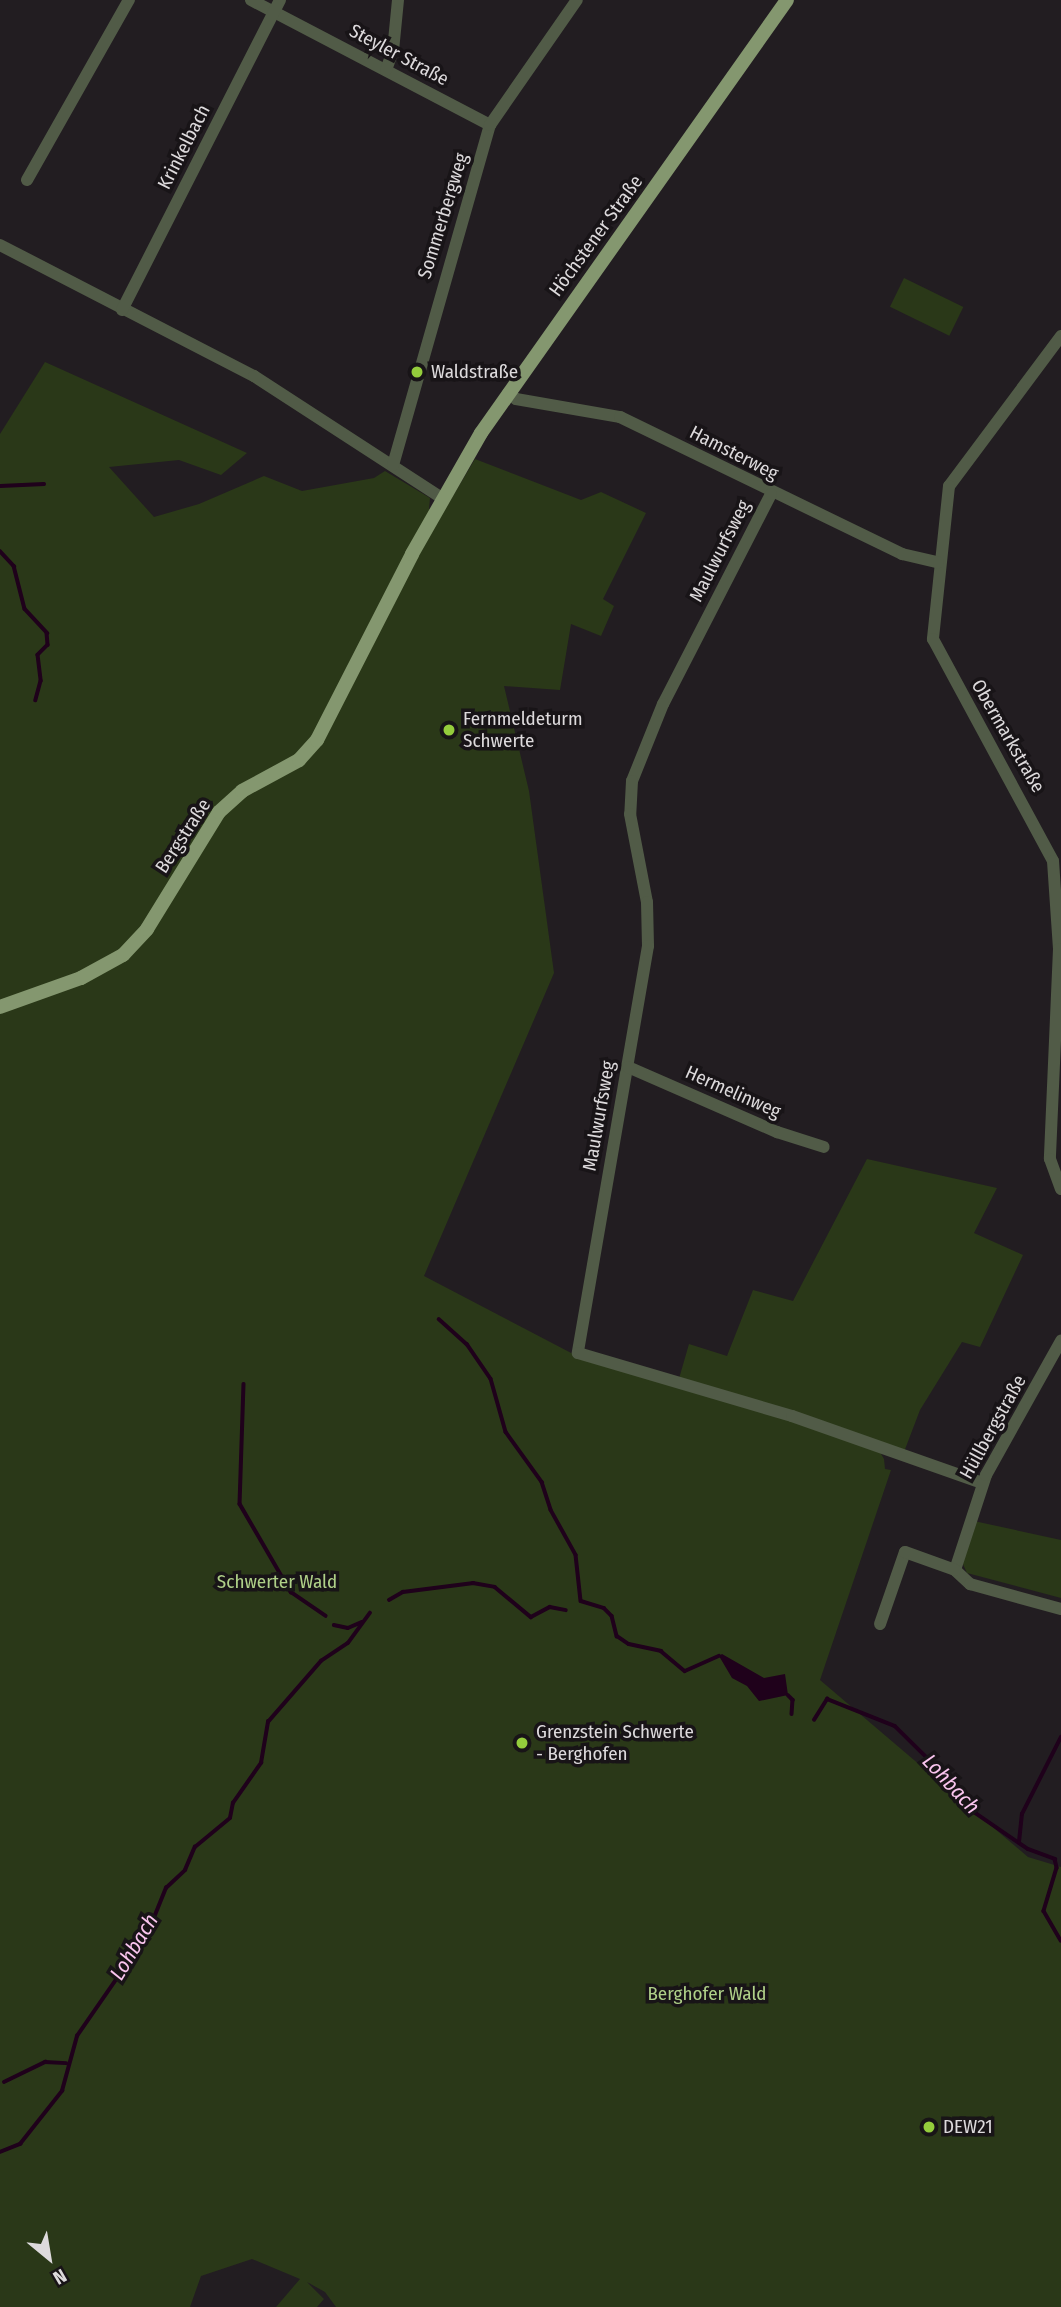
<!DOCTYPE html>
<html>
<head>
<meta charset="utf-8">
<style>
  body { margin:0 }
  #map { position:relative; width:1061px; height:2307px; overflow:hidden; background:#221d21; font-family:"Fira Sans Condensed",sans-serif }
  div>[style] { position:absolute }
  .green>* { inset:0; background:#2a3818; transform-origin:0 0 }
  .water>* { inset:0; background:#1f011b }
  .stream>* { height:3.5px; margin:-1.75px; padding:0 1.75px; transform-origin:1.75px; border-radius:1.75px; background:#1f011b }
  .minor>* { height:12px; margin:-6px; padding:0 6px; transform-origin:6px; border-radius:6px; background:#515b47 }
  .major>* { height:14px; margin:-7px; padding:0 7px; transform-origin:7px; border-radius:7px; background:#84976f }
  .dots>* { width:19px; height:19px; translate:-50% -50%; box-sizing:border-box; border:4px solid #181417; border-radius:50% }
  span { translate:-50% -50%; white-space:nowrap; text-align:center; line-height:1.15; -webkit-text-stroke:7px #181417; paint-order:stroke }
  .street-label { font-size:19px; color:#dddadc }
  .poi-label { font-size:19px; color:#dddadc }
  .left { translate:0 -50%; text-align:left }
  .park-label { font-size:19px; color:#afd088 }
  .water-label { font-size:21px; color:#fac5ef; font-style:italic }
  .north { position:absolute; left:14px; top:2223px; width:70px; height:70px; -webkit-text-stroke:5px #181417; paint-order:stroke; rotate:150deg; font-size:19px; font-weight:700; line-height:28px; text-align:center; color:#dddadc }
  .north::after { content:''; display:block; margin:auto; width:24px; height:32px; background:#dddadc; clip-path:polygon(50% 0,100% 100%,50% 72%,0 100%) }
</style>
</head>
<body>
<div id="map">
  <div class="green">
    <i style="left:904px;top:278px;width:66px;height:32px;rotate:26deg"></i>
    <i style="clip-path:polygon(45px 362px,247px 453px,221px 475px,179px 460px,109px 467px,154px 517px,199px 504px,264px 476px,302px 491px,374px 478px,385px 471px,430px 498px,429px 509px,441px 516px,475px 459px,581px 500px,601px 492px,646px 513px,603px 599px,614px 606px,601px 636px,571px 624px,560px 690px,504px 686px,529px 791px,554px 973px,424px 1276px,575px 1355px,791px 1419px,880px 1452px,884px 1459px,885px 1469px,891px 1470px,820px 1680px,1028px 1857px,1061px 1867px,1061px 2307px,336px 2307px,325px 2292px,307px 2282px,324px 2299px,317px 2307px,276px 2307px,300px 2279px,252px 2259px,201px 2276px,190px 2307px,0 2307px,0 434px)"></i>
    <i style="clip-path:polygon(867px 1159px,997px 1188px,974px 1233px,1023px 1255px,980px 1347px,962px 1342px,920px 1410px,904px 1452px,678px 1382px,689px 1344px,727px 1356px,753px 1290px,793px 1301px)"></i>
    <i style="clip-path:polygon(974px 1521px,1061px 1540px,1061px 1598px,967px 1573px,962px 1562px)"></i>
  </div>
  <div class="water">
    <i style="clip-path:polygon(722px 1654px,764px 1678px,785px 1674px,788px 1695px,759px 1701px,747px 1686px,732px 1678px,719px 1656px)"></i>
  </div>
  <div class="stream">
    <i style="left:0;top:486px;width:44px;rotate:-2.6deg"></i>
    <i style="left:0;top:551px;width:21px;rotate:47deg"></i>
    <i style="left:14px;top:566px;width:44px;rotate:75.7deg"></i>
    <i style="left:25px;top:609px;width:33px;rotate:47deg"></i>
    <i style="left:47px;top:633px;width:12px;rotate:85deg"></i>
    <i style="left:48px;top:645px;width:14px;rotate:135deg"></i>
    <i style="left:38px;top:655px;width:26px;rotate:83deg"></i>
    <i style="left:41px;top:681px;width:20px;rotate:105deg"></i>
    <i style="left:439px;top:1319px;width:38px;rotate:42deg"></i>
    <i style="left:467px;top:1344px;width:42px;rotate:55.6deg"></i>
    <i style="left:491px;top:1379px;width:55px;rotate:74.2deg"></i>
    <i style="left:506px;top:1432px;width:62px;rotate:54.2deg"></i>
    <i style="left:542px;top:1482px;width:29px;rotate:72deg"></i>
    <i style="left:551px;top:1510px;width:51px;rotate:60.9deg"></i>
    <i style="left:576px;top:1555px;width:46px;rotate:83.8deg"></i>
    <i style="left:581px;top:1601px;width:24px;rotate:17deg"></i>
    <i style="left:604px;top:1608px;width:11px;rotate:45deg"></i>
    <i style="left:612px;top:1616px;width:21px;rotate:76deg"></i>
    <i style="left:617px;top:1636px;width:14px;rotate:34deg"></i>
    <i style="left:629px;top:1644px;width:33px;rotate:12deg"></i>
    <i style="left:661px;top:1651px;width:31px;rotate:40deg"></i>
    <i style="left:685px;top:1671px;width:37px;rotate:-24deg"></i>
    <i style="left:244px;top:1384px;width:120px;rotate:91.9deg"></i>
    <i style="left:240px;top:1504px;width:102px;rotate:59.9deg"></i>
    <i style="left:291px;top:1592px;width:42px;rotate:34.4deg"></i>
    <i style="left:389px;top:1600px;width:16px;rotate:-30deg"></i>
    <i style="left:403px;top:1592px;width:71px;rotate:-7.3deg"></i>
    <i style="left:473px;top:1583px;width:22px;rotate:10deg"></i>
    <i style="left:495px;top:1587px;width:47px;rotate:39.8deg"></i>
    <i style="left:531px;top:1617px;width:21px;rotate:-28deg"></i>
    <i style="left:550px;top:1607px;width:16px;rotate:11deg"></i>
    <i style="left:334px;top:1625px;width:14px;rotate:12deg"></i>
    <i style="left:348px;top:1628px;width:15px;rotate:-23deg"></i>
    <i style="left:788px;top:1695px;width:7px;rotate:45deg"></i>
    <i style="left:793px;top:1700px;width:14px;rotate:94deg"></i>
    <i style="left:814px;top:1720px;width:25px;rotate:-58deg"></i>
    <i style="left:827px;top:1699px;width:73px;rotate:21.7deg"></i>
    <i style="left:895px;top:1726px;width:91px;rotate:44.6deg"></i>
    <i style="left:960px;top:1790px;width:26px;rotate:58deg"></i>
    <i style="left:974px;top:1812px;width:65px;rotate:34.4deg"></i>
    <i style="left:1028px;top:1849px;width:29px;rotate:20deg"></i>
    <i style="left:1055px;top:1859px;width:9px;rotate:77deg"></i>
    <i style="left:1057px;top:1868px;width:45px;rotate:106.8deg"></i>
    <i style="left:1044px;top:1911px;width:34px;rotate:60deg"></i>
    <i style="left:1019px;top:1842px;width:28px;rotate:-84deg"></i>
    <i style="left:1022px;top:1814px;width:86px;rotate:-63.1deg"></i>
    <i style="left:4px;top:2082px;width:46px;rotate:-26deg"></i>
    <i style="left:45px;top:2062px;width:21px;rotate:3deg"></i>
    <i style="left:0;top:2152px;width:22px;rotate:-22deg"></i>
    <i style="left:20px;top:2144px;width:68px;rotate:-51.6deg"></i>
    <i style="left:62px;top:2091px;width:57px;rotate:-74.7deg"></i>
    <i style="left:77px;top:2036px;width:123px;rotate:-55.3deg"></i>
    <i style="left:147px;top:1935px;width:51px;rotate:-68deg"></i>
    <i style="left:166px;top:1888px;width:26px;rotate:-43deg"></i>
    <i style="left:185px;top:1870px;width:25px;rotate:-67deg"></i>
    <i style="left:195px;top:1847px;width:45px;rotate:-39.6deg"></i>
    <i style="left:230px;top:1818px;width:15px;rotate:-79deg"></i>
    <i style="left:233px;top:1803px;width:49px;rotate:-55deg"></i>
    <i style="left:261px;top:1763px;width:42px;rotate:-80.3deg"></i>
    <i style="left:268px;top:1722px;width:81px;rotate:-49deg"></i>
    <i style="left:321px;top:1661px;width:32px;rotate:-34deg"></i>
    <i style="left:348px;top:1643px;width:37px;rotate:-54deg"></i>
  </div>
  <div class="minor">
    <i style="left:251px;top:0;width:270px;rotate:27.6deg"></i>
    <i style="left:386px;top:70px;width:20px;rotate:-70deg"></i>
    <i style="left:393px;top:51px;width:51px;rotate:-84.4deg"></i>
    <i style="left:27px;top:180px;width:207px;rotate:-60.5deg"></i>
    <i style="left:0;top:245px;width:286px;rotate:27.3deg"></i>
    <i style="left:254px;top:376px;width:224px;rotate:33deg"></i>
    <i style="left:122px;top:310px;width:348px;rotate:-63deg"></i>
    <i style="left:1061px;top:336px;width:187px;rotate:126.7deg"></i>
    <i style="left:949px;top:486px;width:154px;rotate:96deg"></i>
    <i style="left:933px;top:639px;width:252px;rotate:61.6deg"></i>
    <i style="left:1053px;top:861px;width:88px;rotate:86.1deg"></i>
    <i style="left:1059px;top:949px;width:210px;rotate:92.5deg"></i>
    <i style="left:1050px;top:1159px;width:32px;rotate:70deg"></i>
    <i style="left:508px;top:393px;width:10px;rotate:37deg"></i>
    <i style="left:516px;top:399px;width:106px;rotate:9.8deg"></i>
    <i style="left:620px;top:417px;width:314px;rotate:25.9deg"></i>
    <i style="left:902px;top:554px;width:37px;rotate:13deg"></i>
    <i style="left:393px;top:465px;width:354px;rotate:-74.1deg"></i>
    <i style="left:490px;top:125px;width:152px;rotate:-55.2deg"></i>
    <i style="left:771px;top:494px;width:236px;rotate:117.2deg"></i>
    <i style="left:663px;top:704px;width:83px;rotate:111.9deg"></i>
    <i style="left:632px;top:781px;width:33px;rotate:93deg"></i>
    <i style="left:630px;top:814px;width:90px;rotate:79.1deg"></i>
    <i style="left:647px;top:902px;width:44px;rotate:88.7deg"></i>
    <i style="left:648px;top:946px;width:413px;rotate:99.8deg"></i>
    <i style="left:578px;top:1353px;width:223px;rotate:16.4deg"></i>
    <i style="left:792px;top:1416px;width:201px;rotate:19.4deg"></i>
    <i style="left:628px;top:1067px;width:163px;rotate:23.6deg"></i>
    <i style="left:777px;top:1132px;width:49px;rotate:17.7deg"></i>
    <i style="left:955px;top:1570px;width:100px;rotate:-71.9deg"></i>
    <i style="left:986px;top:1475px;width:154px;rotate:-60.8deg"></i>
    <i style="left:955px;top:1570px;width:21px;rotate:43deg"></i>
    <i style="left:970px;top:1584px;width:94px;rotate:15.4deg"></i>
    <i style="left:880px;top:1624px;width:76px;rotate:-70.9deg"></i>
    <i style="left:905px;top:1552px;width:53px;rotate:19.8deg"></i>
  </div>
  <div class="major">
    <i style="left:0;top:1007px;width:86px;rotate:-19.7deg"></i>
    <i style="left:81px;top:978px;width:48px;rotate:-28.7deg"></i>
    <i style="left:123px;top:955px;width:35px;rotate:-47deg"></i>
    <i style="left:147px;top:929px;width:137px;rotate:-58.4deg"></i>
    <i style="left:219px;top:812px;width:31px;rotate:-42deg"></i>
    <i style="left:242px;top:791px;width:65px;rotate:-28.5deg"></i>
    <i style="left:299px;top:760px;width:27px;rotate:-48deg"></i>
    <i style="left:317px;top:740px;width:209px;rotate:-62.9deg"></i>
    <i style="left:412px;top:554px;width:139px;rotate:-60.3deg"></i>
    <i style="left:481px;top:433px;width:530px;rotate:-54.75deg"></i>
  </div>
  <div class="dots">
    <i style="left:417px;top:372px;background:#94cc3c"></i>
    <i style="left:449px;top:730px;background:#94cc3c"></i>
    <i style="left:522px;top:1743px;background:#94cc3c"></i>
    <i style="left:929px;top:2127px;background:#94cc3c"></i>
  </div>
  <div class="street-label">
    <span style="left:399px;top:55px;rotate:28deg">Steyler Straße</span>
    <span style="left:184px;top:147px;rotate:-63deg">Krinkelbach</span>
    <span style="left:443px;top:216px;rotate:-73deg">Sommerbergweg</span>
    <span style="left:596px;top:236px;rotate:-54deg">Höchstener Straße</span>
    <span style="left:734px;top:453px;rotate:27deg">Hamsterweg</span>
    <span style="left:720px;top:551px;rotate:-63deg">Maulwurfsweg</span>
    <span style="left:1008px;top:736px;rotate:60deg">Obermarkstraße</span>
    <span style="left:183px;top:836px;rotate:-57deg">Bergstraße</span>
    <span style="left:733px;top:1092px;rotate:24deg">Hermelinweg</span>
    <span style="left:599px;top:1116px;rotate:-80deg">Maulwurfsweg</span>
    <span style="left:993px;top:1427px;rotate:-61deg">Hüllbergstraße</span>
  </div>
  <div class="poi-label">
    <span class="left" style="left:431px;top:372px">Waldstraße</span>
    <span class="left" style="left:463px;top:730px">Fernmeldeturm<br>Schwerte</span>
    <span class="left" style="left:536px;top:1743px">Grenzstein Schwerte<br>- Berghofen</span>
    <span class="left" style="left:943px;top:2127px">DEW21</span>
  </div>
  <div class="park-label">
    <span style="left:277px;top:1582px">Schwerter Wald</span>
    <span style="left:707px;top:1994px">Berghofer Wald</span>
  </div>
  <div class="water-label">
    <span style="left:951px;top:1784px;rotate:47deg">Lohbach</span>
    <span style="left:134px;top:1947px;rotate:-59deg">Lohbach</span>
  </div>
  <div class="north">N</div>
</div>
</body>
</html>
